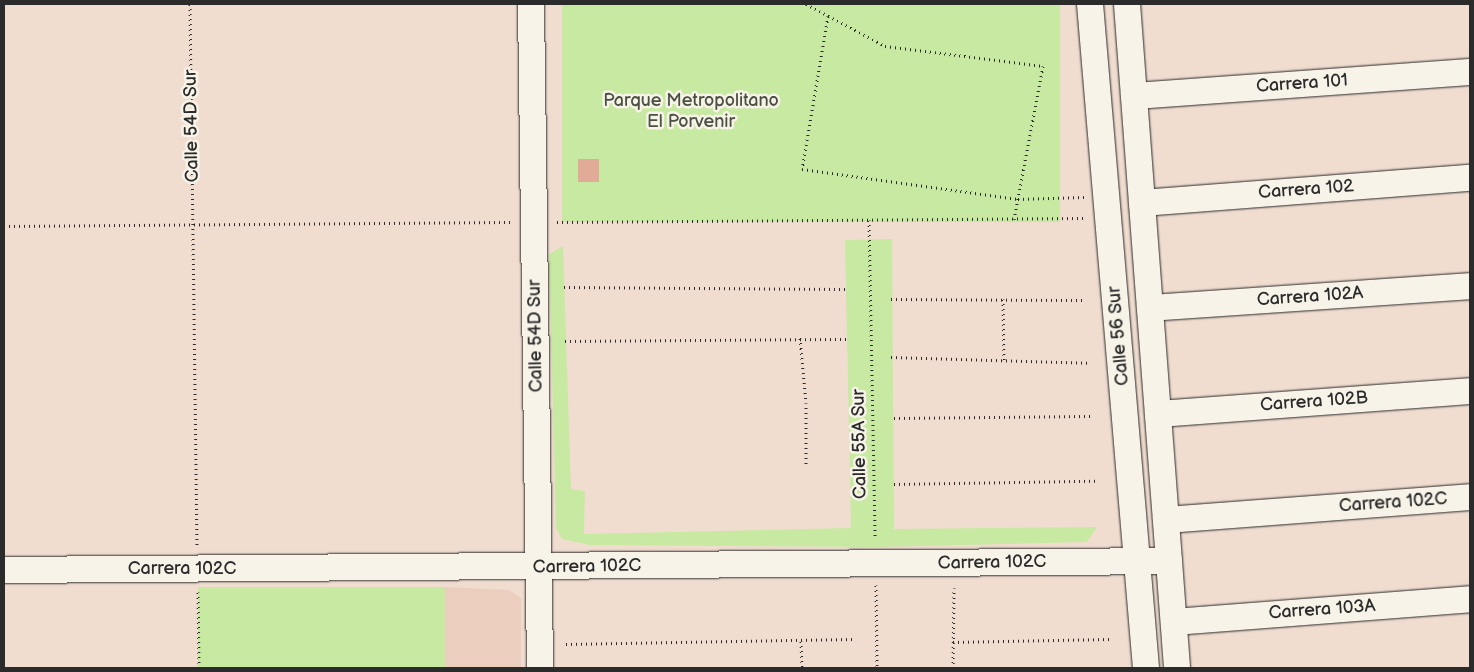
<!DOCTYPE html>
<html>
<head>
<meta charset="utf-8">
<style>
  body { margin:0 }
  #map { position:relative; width:1474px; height:672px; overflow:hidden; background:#f1ddd0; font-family:"Balsamiq Sans",sans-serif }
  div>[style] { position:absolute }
  .built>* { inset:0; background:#eccebf }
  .green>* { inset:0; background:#c7e9a2; transform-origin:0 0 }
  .building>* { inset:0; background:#e2ab98; transform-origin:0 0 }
  .path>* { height:3px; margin-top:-1.5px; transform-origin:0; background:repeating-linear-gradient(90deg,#2b2b2b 0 1px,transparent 0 5px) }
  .roads { filter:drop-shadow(0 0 1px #2b2b2b) drop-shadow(0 0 1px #2b2b2b) }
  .minor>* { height:26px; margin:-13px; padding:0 13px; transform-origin:13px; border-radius:13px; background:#f7f3e8 }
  span { translate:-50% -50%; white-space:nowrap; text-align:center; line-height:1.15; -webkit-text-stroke:5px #f7f3e8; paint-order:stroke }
  .street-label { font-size:18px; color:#2b2b2b }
  .park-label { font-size:18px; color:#4a5143 }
  .frame { position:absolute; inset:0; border:5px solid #2b2b2b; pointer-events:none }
</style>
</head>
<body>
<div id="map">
  <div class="built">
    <i style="clip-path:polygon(445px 587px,509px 590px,521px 598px,521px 668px,445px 668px)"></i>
  </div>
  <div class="green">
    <i style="left:562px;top:4px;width:498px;height:218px"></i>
    <i style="clip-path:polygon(892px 239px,894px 529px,1097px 527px,1087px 542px,875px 547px,590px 545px,562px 539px,556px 528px,549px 254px,563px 246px,571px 489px,585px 491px,584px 534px,851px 528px,845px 240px)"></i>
    <i style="left:445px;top:587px;width:81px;height:247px;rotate:90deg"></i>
  </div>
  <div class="building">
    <i style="left:578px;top:159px;width:21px;height:23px"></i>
  </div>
  <div class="path">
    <i style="left:190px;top:4px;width:542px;rotate:89.26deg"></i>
    <i style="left:806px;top:4px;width:89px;rotate:28deg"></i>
    <i style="left:885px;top:46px;width:159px;rotate:7.2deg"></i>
    <i style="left:1043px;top:66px;width:156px;rotate:100.7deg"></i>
    <i style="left:828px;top:16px;width:155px;rotate:99.6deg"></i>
    <i style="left:802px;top:169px;width:218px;rotate:7.9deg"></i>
    <i style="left:1018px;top:199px;width:66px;rotate:-1.7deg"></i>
    <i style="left:869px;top:220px;width:319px;rotate:88.9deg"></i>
    <i style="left:557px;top:222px;width:529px;rotate:-0.43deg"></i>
    <i style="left:4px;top:226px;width:507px;rotate:-0.45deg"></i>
    <i style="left:564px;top:287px;width:281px;rotate:0.4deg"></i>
    <i style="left:891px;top:299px;width:194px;rotate:0.3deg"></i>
    <i style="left:1003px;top:299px;width:61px;rotate:89.1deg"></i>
    <i style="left:800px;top:338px;width:65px;rotate:84.7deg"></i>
    <i style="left:806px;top:403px;width:63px;rotate:90deg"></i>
    <i style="left:565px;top:341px;width:281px;rotate:-0.4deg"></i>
    <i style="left:891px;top:357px;width:197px;rotate:1.7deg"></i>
    <i style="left:894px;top:418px;width:197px;rotate:-0.6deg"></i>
    <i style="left:894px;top:484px;width:201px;rotate:-0.9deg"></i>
    <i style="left:876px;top:585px;width:83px;rotate:89.3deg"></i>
    <i style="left:198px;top:592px;width:76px;rotate:89.2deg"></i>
    <i style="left:801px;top:641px;width:27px;rotate:88deg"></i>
    <i style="left:953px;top:642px;width:158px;rotate:-1.1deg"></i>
    <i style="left:566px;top:644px;width:289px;rotate:-1deg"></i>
    <i style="left:953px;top:668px;width:80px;rotate:-89.3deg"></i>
  </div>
  <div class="roads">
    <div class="minor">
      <i style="left:531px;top:4px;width:664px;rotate:89.22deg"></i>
      <i style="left:1090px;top:4px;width:666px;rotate:85.18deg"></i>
      <i style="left:1127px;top:4px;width:666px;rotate:85.69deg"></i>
      <i style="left:1134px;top:96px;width:337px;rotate:-4.1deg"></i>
      <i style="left:1142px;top:203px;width:329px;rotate:-4.4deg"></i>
      <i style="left:1150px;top:308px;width:321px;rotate:-3.9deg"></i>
      <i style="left:1158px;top:414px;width:313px;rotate:-4.2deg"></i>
      <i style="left:1166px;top:520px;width:305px;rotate:-4.3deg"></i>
      <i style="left:4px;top:570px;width:1165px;rotate:-0.44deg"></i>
      <i style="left:1174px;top:622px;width:297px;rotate:-4.4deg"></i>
    </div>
  </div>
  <div class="street-label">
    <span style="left:1302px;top:84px;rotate:-4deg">Carrera 101</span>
    <span style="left:192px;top:126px;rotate:-91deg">Calle 54D Sur</span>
    <span style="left:1306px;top:190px;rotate:-4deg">Carrera 102</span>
    <span style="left:1310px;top:297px;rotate:-4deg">Carrera 102A</span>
    <span style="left:536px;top:336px;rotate:-91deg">Calle 54D Sur</span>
    <span style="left:1119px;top:336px;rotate:-95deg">Calle 56 Sur</span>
    <span style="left:1314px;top:402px;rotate:-4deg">Carrera 102B</span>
    <span style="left:860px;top:444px;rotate:-91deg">Calle 55A Sur</span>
    <span style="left:1393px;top:503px;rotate:-4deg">Carrera 102C</span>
    <span style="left:992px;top:563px;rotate:-1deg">Carrera 102C</span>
    <span style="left:587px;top:567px;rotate:-1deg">Carrera 102C</span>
    <span style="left:182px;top:569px">Carrera 102C</span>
    <span style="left:1322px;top:610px;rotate:-4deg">Carrera 103A</span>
  </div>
  <div class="park-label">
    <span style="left:691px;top:112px">Parque Metropolitano<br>El Porvenir</span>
  </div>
  <div class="frame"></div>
</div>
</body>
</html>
